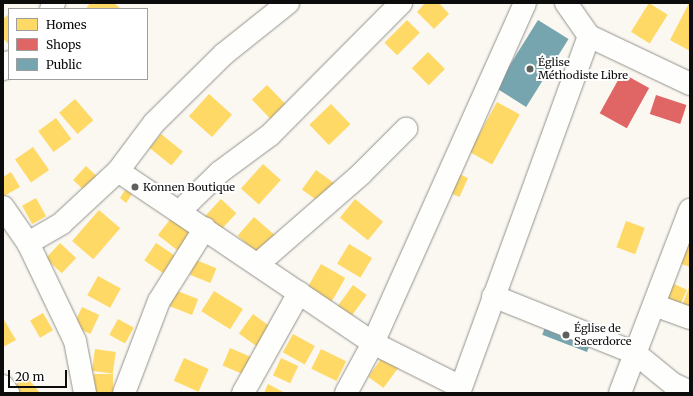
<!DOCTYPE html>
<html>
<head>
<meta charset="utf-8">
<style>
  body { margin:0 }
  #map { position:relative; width:693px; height:396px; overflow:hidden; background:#faf8f0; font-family:Merriweather,serif }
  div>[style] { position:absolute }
  .homes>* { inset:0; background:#ffd966; transform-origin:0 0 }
  .shops>* { inset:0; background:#e06666; transform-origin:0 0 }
  .public>* { inset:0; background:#76a5af; transform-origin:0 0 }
  .roads { filter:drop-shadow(0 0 1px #93928f) drop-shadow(0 0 1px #93928f) }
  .minor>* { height:22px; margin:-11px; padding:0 11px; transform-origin:11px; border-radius:11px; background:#fefefd }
  .dots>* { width:11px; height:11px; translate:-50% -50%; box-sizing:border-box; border:2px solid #fff; border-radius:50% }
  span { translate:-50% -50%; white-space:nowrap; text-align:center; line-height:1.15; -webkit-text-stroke:4px #fff; paint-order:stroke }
  .poi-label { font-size:11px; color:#0c0c0c }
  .left { translate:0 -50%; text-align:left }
  .frame { position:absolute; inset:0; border:4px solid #0c0c0c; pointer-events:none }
  .legend { position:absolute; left:8px; top:8px; width:140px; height:72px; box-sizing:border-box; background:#fff; border:1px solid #9e9e9e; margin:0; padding:5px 7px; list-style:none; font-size:12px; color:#0c0c0c }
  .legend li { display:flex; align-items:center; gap:8px; height:20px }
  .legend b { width:20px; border:1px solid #9e9e9e }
  .scale { position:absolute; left:8px; top:370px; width:59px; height:18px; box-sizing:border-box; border:2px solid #0c0c0c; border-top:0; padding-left:5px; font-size:12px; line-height:14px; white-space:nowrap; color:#0c0c0c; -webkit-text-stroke:3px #fff; paint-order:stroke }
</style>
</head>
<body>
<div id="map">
  <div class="homes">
    <i style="clip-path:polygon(90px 3px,114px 3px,121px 9px,86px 9px)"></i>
    <i style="clip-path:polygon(425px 3px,439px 3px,449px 14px,434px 29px,417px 12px)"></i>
    <i style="left:649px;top:3px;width:22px;height:34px;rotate:32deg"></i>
    <i style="clip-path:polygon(689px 3px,690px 3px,690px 51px,670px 40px)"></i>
    <i style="clip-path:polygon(9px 14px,9px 45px,3px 38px,3px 19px)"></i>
    <i style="left:407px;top:20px;width:18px;height:32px;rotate:45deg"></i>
    <i style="left:428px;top:52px;width:24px;height:23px;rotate:45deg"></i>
    <i style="left:267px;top:85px;width:30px;height:21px;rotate:46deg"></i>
    <i style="left:209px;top:94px;width:31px;height:30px;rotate:42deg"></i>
    <i style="left:75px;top:99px;width:28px;height:21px;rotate:49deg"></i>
    <i style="left:497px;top:102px;width:26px;height:57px;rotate:29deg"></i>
    <i style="left:331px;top:104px;width:28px;height:30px;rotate:46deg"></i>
    <i style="left:56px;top:118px;width:26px;height:22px;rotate:54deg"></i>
    <i style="left:161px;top:134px;width:28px;height:18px;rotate:39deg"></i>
    <i style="left:33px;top:147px;width:28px;height:22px;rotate:55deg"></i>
    <i style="left:263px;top:164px;width:24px;height:33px;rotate:42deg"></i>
    <i style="left:86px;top:166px;width:19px;height:19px;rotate:43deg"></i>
    <i style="left:316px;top:170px;width:26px;height:24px;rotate:36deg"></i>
    <i style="clip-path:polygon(11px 172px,20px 187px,4px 196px,3px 177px)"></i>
    <i style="left:457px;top:173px;width:12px;height:21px;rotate:24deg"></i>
    <i style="clip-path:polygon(125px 190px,132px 194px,126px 203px,120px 198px)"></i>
    <i style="left:36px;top:198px;width:21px;height:16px;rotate:61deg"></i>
    <i style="left:221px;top:199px;width:21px;height:28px;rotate:43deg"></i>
    <i style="left:355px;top:199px;width:36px;height:24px;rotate:39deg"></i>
    <i style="left:99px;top:210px;width:28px;height:41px;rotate:41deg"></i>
    <i style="left:172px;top:217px;width:28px;height:23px;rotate:38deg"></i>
    <i style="left:254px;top:217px;width:32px;height:25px;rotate:41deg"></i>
    <i style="left:626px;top:221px;width:20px;height:28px;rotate:20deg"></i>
    <i style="clip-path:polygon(690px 239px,690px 267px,673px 261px)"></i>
    <i style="left:60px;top:243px;width:22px;height:21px;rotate:43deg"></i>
    <i style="left:156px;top:243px;width:23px;height:21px;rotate:34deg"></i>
    <i style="left:349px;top:244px;width:27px;height:23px;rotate:31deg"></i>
    <i style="left:196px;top:260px;width:22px;height:16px;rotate:22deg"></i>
    <i style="left:321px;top:264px;width:28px;height:28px;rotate:30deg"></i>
    <i style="left:98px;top:276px;width:26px;height:22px;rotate:29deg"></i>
    <i style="left:665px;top:280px;width:24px;height:22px;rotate:24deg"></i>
    <i style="left:353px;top:285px;width:17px;height:31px;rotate:36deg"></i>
    <i style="clip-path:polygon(690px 285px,690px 315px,680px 311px)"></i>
    <i style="left:172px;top:289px;width:28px;height:17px;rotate:21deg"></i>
    <i style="left:214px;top:291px;width:34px;height:24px;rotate:32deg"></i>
    <i style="left:82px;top:307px;width:19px;height:21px;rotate:25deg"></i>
    <i style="left:43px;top:313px;width:20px;height:15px;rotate:60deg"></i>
    <i style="left:253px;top:314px;width:26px;height:24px;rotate:36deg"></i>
    <i style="clip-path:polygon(3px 318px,16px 340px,3px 347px)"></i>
    <i style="left:118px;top:319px;width:18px;height:18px;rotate:29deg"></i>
    <i style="left:293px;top:334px;width:25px;height:21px;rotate:29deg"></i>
    <i style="left:230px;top:348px;width:25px;height:19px;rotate:23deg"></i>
    <i style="left:95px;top:349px;width:21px;height:22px;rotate:8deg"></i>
    <i style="left:321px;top:349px;width:28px;height:22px;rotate:26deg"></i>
    <i style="left:384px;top:355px;width:19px;height:27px;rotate:36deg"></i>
    <i style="left:184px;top:358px;width:27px;height:25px;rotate:24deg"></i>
    <i style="left:281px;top:358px;width:19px;height:19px;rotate:25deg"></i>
    <i style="left:94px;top:374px;width:19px;height:19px"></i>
    <i style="clip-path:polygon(26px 376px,40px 393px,11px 393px,9px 391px)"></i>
    <i style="clip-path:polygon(268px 384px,285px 393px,264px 393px)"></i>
  </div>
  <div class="shops">
    <i style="left:622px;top:73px;width:31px;height:46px;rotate:29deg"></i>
    <i style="left:656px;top:95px;width:32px;height:20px;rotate:18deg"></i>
  </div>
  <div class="public">
    <i style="left:538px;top:20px;width:36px;height:80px;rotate:32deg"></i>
    <i style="left:549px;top:317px;width:48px;height:19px;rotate:21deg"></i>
  </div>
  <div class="roads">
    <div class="minor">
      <i style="left:566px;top:3px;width:40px;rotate:55.1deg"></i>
      <i style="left:589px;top:36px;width:112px;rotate:25.4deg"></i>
      <i style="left:51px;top:9px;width:7px;rotate:-63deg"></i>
      <i style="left:3px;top:69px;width:9px;rotate:-49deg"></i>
      <i style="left:118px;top:171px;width:308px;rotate:34deg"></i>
      <i style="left:373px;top:343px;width:98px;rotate:26.6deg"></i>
      <i style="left:3px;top:207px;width:44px;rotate:55.2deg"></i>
      <i style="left:28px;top:243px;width:109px;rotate:64.4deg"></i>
      <i style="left:75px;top:341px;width:53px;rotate:79.1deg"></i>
      <i style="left:180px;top:211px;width:56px;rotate:-44.3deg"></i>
      <i style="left:220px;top:172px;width:62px;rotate:-36.5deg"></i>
      <i style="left:270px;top:135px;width:186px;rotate:-45.2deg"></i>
      <i style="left:28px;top:243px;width:39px;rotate:-30deg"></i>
      <i style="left:62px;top:223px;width:76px;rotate:-42.9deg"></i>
      <i style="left:118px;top:171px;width:60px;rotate:-53.1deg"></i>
      <i style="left:154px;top:123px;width:98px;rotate:-44.6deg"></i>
      <i style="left:224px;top:54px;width:82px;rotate:-38.6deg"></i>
      <i style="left:258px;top:264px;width:137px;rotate:-41.1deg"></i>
      <i style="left:361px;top:174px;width:64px;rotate:-45deg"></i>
      <i style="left:493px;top:296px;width:153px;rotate:21.9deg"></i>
      <i style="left:635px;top:353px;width:49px;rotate:39.2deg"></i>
      <i style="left:673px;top:384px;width:19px;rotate:25deg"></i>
      <i style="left:654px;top:305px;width:38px;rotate:20deg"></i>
      <i style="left:3px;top:386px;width:9px;rotate:54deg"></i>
      <i style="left:124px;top:393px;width:98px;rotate:-69.2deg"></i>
      <i style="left:159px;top:301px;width:86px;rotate:-57.8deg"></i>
      <i style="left:243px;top:393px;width:115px;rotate:-60.8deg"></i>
      <i style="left:346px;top:393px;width:57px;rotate:-61.6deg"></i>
      <i style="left:373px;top:343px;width:372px;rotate:-65.9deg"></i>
      <i style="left:459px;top:393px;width:380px;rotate:-70deg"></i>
      <i style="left:620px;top:393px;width:196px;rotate:-69.1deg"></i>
    </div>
  </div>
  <div class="dots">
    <i style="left:530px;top:69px;background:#5f5f5c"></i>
    <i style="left:135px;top:187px;background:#5f5f5c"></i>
    <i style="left:566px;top:335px;background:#5f5f5c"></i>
  </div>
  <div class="poi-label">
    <span class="left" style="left:538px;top:69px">Église<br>Méthodiste Libre</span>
    <span class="left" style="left:143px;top:187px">Konnen Boutique</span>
    <span class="left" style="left:574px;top:335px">Église de<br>Sacerdorce</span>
  </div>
  <div class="frame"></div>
  <ul class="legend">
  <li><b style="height:11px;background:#ffd966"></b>Homes</li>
  <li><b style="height:11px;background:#e06666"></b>Shops</li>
  <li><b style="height:11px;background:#76a5af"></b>Public</li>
  </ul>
  <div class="scale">20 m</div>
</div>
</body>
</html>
